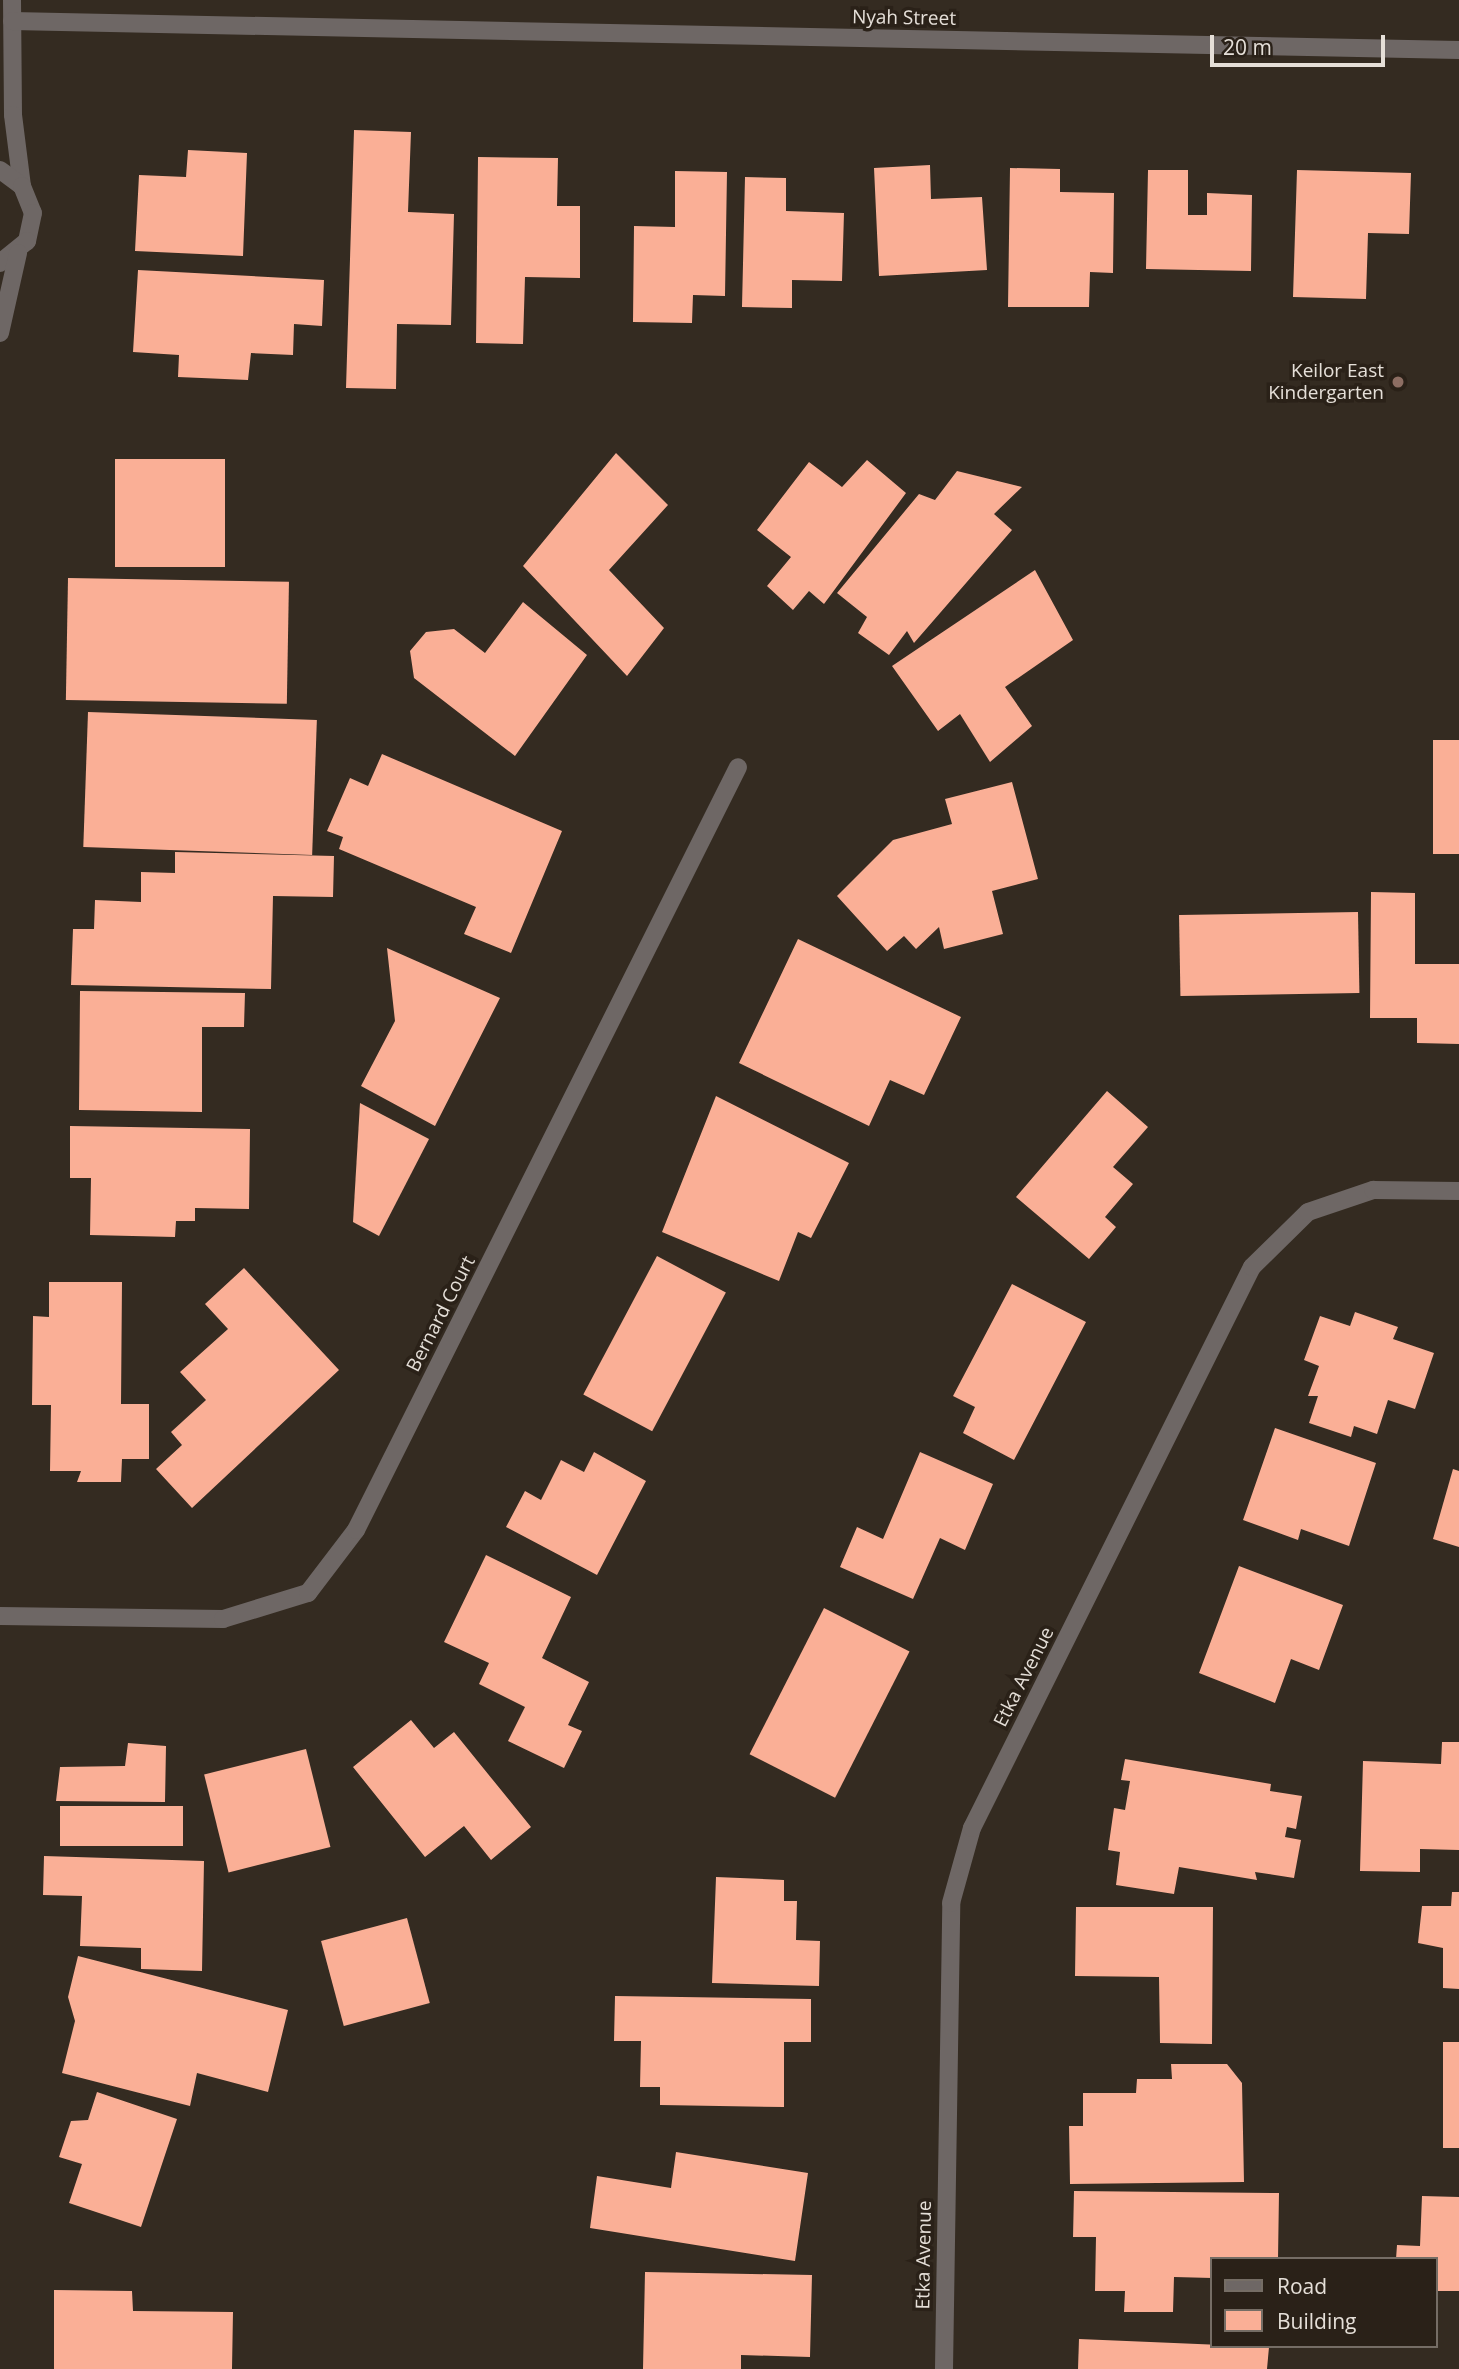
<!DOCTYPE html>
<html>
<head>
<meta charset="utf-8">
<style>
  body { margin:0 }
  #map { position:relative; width:1459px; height:2369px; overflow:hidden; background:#342b21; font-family:"Open Sans",sans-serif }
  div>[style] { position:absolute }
  .building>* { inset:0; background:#faaf96; transform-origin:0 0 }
  .minor>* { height:18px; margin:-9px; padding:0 9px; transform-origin:9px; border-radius:9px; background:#6e6765 }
  .dots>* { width:19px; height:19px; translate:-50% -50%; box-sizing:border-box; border:4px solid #2a2118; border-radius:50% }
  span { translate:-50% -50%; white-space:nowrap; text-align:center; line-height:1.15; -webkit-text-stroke:7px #2a2118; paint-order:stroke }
  .street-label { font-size:19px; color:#e5dfd8 }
  .poi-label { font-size:19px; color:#e5dfd8 }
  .right { translate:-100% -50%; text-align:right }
  .legend { position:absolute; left:1210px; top:2257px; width:228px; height:91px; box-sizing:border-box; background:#2a2118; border:2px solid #756d65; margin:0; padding:9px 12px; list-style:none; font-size:21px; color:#e5dfd8 }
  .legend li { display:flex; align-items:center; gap:14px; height:35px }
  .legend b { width:35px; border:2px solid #756d65 }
  .scale { position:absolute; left:1210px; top:35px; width:175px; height:32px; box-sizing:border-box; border:4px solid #e5dfd8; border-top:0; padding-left:9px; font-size:21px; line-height:24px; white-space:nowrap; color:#e5dfd8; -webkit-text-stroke:5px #2a2118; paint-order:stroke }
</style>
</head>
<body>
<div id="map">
  <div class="building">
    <i style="clip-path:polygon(354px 130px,411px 132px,408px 212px,454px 214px,451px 325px,397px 324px,396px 389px,346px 388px)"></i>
    <i style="clip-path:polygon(188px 150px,247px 153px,243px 256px,135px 251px,139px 175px,186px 177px)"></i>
    <i style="clip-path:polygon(478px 157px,558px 158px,557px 206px,580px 206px,580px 278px,525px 277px,523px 344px,476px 343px)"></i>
    <i style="clip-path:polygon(930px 165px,931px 199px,982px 197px,987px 270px,879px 276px,874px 168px)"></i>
    <i style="clip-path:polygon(1010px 168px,1060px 169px,1060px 192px,1114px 193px,1113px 273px,1090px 272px,1089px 307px,1008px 307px)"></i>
    <i style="clip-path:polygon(1148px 170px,1188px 170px,1188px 215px,1207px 215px,1207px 193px,1252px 195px,1251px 271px,1146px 269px)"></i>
    <i style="clip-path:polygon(1297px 170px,1411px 173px,1409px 234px,1368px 233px,1366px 299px,1293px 297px)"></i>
    <i style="clip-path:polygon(675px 171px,727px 172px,725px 296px,693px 295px,692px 323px,633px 322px,634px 226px,675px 227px)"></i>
    <i style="clip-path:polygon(745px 177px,786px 178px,786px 211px,844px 213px,842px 281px,792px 280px,792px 308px,742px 307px)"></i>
    <i style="clip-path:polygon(138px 270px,324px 280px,322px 326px,294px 324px,293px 355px,251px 353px,248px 380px,178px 377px,179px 355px,133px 352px)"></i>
    <i style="clip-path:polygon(616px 453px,668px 505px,609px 570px,664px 628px,627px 676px,523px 566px)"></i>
    <i style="left:115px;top:459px;width:110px;height:108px"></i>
    <i style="clip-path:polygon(867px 460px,906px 493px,824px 604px,809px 591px,793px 610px,767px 586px,791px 557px,757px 530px,809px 462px,842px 487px)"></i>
    <i style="clip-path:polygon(957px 471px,1022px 487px,994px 514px,1012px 530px,914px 643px,907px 631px,889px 655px,858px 633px,867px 617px,837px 593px,919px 494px,935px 500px)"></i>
    <i style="clip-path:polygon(1035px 570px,1073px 640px,1005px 687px,1032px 726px,990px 762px,960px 714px,938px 731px,892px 666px)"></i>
    <i style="left:68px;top:578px;width:221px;height:122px;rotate:1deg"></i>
    <i style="clip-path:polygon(523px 602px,587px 655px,515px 756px,414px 678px,410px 651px,426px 632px,454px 629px,485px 653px)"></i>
    <i style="left:88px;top:712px;width:229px;height:135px;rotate:2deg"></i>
    <i style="left:1433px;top:740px;width:26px;height:114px"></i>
    <i style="clip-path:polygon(382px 754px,562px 831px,511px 953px,464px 934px,476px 907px,339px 849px,343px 837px,327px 831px,350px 778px,368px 786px)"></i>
    <i style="clip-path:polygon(1012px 782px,1038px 879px,992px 891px,1003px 934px,944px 949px,939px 927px,916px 949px,904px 936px,887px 951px,837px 896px,893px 840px,952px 824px,945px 799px)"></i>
    <i style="clip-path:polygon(175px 852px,334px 856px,333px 897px,273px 896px,271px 989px,71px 985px,73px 929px,94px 929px,95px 900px,141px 902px,141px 872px,175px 873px)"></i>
    <i style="clip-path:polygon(1371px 892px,1415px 893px,1415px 964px,1459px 964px,1459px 1044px,1417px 1043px,1417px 1018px,1370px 1018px)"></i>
    <i style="left:1358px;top:912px;width:81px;height:179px;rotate:89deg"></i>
    <i style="clip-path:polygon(798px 939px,961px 1017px,924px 1095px,890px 1080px,869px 1126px,739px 1063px)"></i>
    <i style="clip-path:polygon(387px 948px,500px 998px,435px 1126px,361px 1086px,395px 1021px)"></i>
    <i style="clip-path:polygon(80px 991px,245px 993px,244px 1027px,202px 1027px,202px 1112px,79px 1110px)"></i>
    <i style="clip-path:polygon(1107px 1091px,1148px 1127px,1113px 1167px,1133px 1184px,1105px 1217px,1116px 1227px,1089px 1259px,1016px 1197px)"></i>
    <i style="clip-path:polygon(716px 1096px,849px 1163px,811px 1238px,798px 1232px,779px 1281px,662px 1232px)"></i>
    <i style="clip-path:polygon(360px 1103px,429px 1139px,379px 1236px,353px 1222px)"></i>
    <i style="clip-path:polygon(70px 1126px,250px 1129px,249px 1209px,195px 1208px,195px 1221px,176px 1221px,175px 1237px,90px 1235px,91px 1178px,70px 1178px)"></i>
    <i style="left:657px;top:1256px;width:78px;height:157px;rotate:28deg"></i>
    <i style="clip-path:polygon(244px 1268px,339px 1370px,192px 1508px,156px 1469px,182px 1445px,171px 1432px,206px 1400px,180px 1372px,228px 1329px,205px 1304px)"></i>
    <i style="clip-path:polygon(49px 1282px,122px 1282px,121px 1404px,149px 1404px,149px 1459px,122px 1459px,121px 1482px,77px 1482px,81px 1471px,50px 1471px,51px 1405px,32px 1405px,33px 1316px,49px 1317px)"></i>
    <i style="clip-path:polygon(1012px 1284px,1086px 1322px,1014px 1460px,963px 1433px,975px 1407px,953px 1396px)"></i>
    <i style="clip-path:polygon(1355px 1312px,1398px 1327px,1393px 1339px,1434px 1353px,1415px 1409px,1388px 1400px,1377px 1434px,1354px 1426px,1351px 1437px,1309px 1423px,1318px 1396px,1308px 1396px,1319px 1366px,1304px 1360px,1320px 1316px,1350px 1326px)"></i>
    <i style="clip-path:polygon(1275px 1428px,1376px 1463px,1349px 1546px,1301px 1529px,1298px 1540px,1243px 1520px)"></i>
    <i style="clip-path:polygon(594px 1452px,646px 1481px,597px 1575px,506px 1527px,525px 1491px,541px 1500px,561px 1460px,584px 1472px)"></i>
    <i style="clip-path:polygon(920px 1452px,993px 1484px,965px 1550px,940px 1538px,913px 1599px,840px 1567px,857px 1527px,883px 1539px)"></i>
    <i style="clip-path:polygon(1453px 1469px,1459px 1471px,1459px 1547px,1433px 1539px)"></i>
    <i style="clip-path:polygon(486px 1555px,571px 1597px,542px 1658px,589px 1682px,568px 1725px,582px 1731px,564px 1768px,508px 1741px,525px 1707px,479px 1684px,489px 1663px,444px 1642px)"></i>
    <i style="clip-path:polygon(1239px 1566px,1343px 1605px,1319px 1670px,1291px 1659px,1275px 1703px,1199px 1673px)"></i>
    <i style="left:824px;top:1608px;width:96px;height:164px;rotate:27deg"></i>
    <i style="clip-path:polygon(411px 1720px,434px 1748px,454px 1732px,531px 1827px,491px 1860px,464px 1826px,425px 1857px,353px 1767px)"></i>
    <i style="clip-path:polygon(1442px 1742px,1459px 1742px,1459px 1850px,1420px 1849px,1420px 1872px,1360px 1871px,1363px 1761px,1441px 1764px)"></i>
    <i style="clip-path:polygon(128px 1743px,166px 1746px,165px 1802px,56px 1801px,60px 1767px,125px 1766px)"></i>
    <i style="left:306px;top:1749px;width:101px;height:105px;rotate:76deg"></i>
    <i style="clip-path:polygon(1125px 1759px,1271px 1784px,1270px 1791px,1302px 1796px,1296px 1829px,1287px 1827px,1285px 1837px,1301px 1840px,1294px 1878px,1255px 1872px,1257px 1880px,1179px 1867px,1174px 1894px,1116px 1885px,1120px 1852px,1108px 1850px,1114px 1808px,1125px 1810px,1130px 1781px,1121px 1780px)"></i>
    <i style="left:60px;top:1806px;width:123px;height:40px"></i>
    <i style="clip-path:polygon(44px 1856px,204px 1861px,202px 1971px,141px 1969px,141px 1948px,80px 1946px,82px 1896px,43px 1895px)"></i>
    <i style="clip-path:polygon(716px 1877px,784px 1880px,784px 1901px,797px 1901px,796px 1940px,820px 1941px,819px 1986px,712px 1983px)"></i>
    <i style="clip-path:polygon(1452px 1892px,1459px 1892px,1459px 1989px,1443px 1988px,1443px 1948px,1418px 1943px,1422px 1906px,1451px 1906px)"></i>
    <i style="clip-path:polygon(1076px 1907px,1213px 1907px,1212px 2044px,1160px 2043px,1159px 1977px,1075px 1976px)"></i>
    <i style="left:407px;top:1918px;width:88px;height:89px;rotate:75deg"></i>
    <i style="clip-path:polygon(78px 1956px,288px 2010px,268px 2092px,197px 2073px,190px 2106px,62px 2073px,75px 2021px,68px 1997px)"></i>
    <i style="clip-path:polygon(615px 1996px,811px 1999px,811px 2042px,784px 2042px,784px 2107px,660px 2105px,660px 2087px,640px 2087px,641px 2041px,614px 2041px)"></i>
    <i style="left:1443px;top:2042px;width:16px;height:106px"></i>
    <i style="clip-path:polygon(1171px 2064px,1227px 2064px,1242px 2083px,1244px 2182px,1070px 2184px,1069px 2126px,1083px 2126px,1083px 2093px,1136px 2093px,1137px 2079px,1172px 2079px)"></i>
    <i style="clip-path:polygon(97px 2092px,177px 2119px,141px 2227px,69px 2203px,82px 2164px,59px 2157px,71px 2121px,88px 2120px)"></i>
    <i style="clip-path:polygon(676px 2152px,808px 2173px,795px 2261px,590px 2228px,597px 2176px,671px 2188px)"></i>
    <i style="clip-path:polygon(1074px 2191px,1279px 2193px,1278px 2259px,1212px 2259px,1212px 2278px,1174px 2277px,1173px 2312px,1124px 2312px,1125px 2291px,1095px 2291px,1096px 2237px,1073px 2237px)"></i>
    <i style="clip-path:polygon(1422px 2196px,1459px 2197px,1459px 2291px,1436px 2291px,1436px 2259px,1396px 2259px,1397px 2245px,1420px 2246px)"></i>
    <i style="clip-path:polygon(645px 2272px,812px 2275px,810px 2357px,741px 2355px,741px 2369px,643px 2369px)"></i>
    <i style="clip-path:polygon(54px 2290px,132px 2291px,133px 2311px,233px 2312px,232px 2369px,54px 2369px)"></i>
    <i style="clip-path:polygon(1079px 2339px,1269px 2347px,1267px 2369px,1078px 2369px)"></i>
  </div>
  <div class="minor">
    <i style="left:12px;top:0;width:115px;rotate:89.5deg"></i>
    <i style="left:13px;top:115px;width:72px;rotate:82.8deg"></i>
    <i style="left:12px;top:21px;width:1447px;rotate:1.15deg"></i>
    <i style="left:0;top:170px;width:27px;rotate:36deg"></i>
    <i style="left:22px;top:186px;width:29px;rotate:68deg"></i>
    <i style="left:33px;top:213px;width:29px;rotate:102deg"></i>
    <i style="left:27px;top:241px;width:35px;rotate:141deg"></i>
    <i style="left:0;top:333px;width:82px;rotate:-77.3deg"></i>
    <i style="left:0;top:1616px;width:223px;rotate:0.8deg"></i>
    <i style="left:223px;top:1619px;width:89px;rotate:-17deg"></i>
    <i style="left:308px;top:1593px;width:79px;rotate:-52.7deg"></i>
    <i style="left:356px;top:1530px;width:853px;rotate:-63.4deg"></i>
    <i style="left:944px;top:2369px;width:466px;rotate:-89.1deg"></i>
    <i style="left:951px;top:1903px;width:78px;rotate:-74.4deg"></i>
    <i style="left:972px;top:1828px;width:627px;rotate:-63.48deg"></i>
    <i style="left:1252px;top:1267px;width:78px;rotate:-44.5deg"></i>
    <i style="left:1308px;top:1212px;width:69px;rotate:-18.7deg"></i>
    <i style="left:1373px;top:1190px;width:86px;rotate:0.7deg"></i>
  </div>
  <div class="dots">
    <i style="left:1398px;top:382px;background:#8d6e63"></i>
  </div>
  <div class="street-label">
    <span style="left:904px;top:18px;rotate:1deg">Nyah Street</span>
    <span style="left:441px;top:1314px;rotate:-63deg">Bernard Court</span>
    <span style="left:1024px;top:1677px;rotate:-63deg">Etka Avenue</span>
    <span style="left:924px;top:2255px;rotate:-89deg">Etka Avenue</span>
  </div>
  <div class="poi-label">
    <span class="right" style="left:1384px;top:382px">Keilor East<br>Kindergarten</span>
  </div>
  <ul class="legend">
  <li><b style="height:9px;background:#6e6765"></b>Road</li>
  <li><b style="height:19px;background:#faaf96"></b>Building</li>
  </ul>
  <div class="scale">20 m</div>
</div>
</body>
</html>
